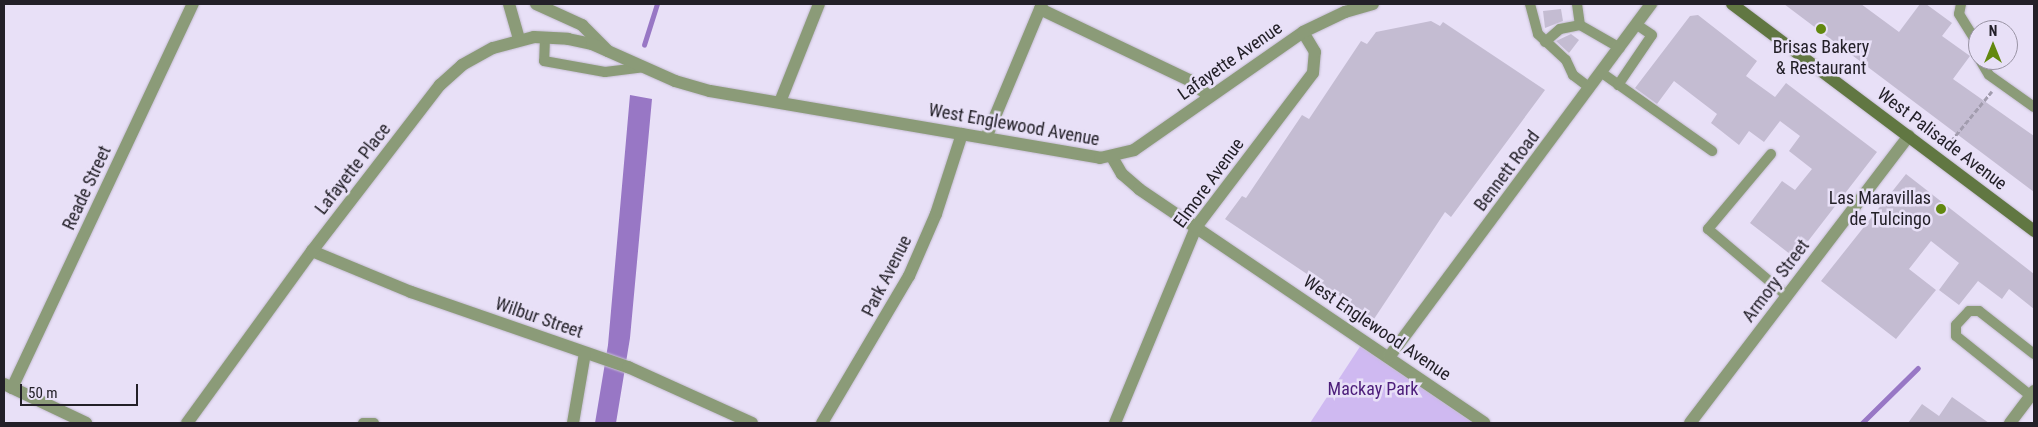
<!DOCTYPE html>
<html>
<head>
<meta charset="utf-8">
<style>
  body { margin:0 }
  #map { position:relative; width:2038px; height:427px; overflow:hidden; background:#e8e0f7; font-family:"Roboto Condensed",sans-serif }
  div>[style] { position:absolute }
  .green>* { inset:0; background:#cfb9f1 }
  .water>* { inset:0; background:#9877c5 }
  .stream>* { height:4.5px; margin:-2.25px; padding:0 2.25px; transform-origin:2.25px; border-radius:2.25px; background:#9877c5 }
  .building>* { inset:0; background:#c4bcd2 }
  .path>* { height:2.5px; margin-top:-1.25px; transform-origin:0; background:repeating-linear-gradient(90deg,#a29cae 0 5px,transparent 0 7.5px) }
  .roads { filter:drop-shadow(0 0 1px #c5bdd2) drop-shadow(0 0 1px #c5bdd2) }
  .service>* { height:10px; margin:-5px; padding:0 5px; transform-origin:5px; border-radius:5px; background:#8b9b78 }
  .minor>* { height:12px; margin:-6px; padding:0 6px; transform-origin:6px; border-radius:6px; background:#8b9b78 }
  .tertiary>* { height:12px; margin:-6px; padding:0 6px; transform-origin:6px; border-radius:6px; background:#8b9b78 }
  .secondary>* { height:12px; margin:-6px; padding:0 6px; transform-origin:6px; border-radius:6px; background:#617742 }
  .dots>* { width:14px; height:14px; translate:-50% -50%; box-sizing:border-box; border:2px solid #e8e0f7; border-radius:50% }
  span { translate:-50% -50%; white-space:nowrap; text-align:center; line-height:1.15; -webkit-text-stroke:5px #e8e0f7; paint-order:stroke }
  .poi-label { font-size:18px; color:#232028 }
  .right { translate:-100% -50%; text-align:right }
  .street-label { font-size:18px; color:#232028 }
  .park-label { font-size:18px; color:#4c1d7a }
  .frame { position:absolute; inset:0; border:5px solid #232028; pointer-events:none }
  .north { position:absolute; left:1968px; top:20px; width:50px; height:50px; box-sizing:border-box; background:#e8e0f7; border:1px solid #9993a4; border-radius:50%; rotate:0deg; font-size:14px; font-weight:700; line-height:20px; text-align:center; color:#232028 }
  .north::after { content:''; display:block; margin:auto; width:18px; height:22px; background:#62880f; clip-path:polygon(50% 0,100% 100%,50% 72%,0 100%) }
  .scale { position:absolute; left:20px; top:384px; width:118px; height:22px; box-sizing:border-box; border:2px solid #232028; border-top:0; padding-left:6px; font-size:15px; line-height:18px; white-space:nowrap; color:#232028; -webkit-text-stroke:4px #e8e0f7; paint-order:stroke }
</style>
</head>
<body>
<div id="map">
  <div class="green">
    <i style="clip-path:polygon(1363px 342px,1480px 423px,1310px 423px)"></i>
  </div>
  <div class="water">
    <i style="clip-path:polygon(630px 95px,652px 99px,630px 338px,616px 423px,595px 423px,608px 345px)"></i>
  </div>
  <div class="stream">
    <i style="left:644px;top:45px;width:43px;rotate:-72.4deg"></i>
    <i style="left:1862px;top:423px;width:78px;rotate:-44.5deg"></i>
  </div>
  <div class="building">
    <i style="clip-path:polygon(1784px 4px,1861px 4px,1899px 32px,1920px 4px,1926px 4px,1952px 23px,1942px 36px,1970px 56px,1953px 79px,2034px 136px,2034px 192px)"></i>
    <i style="clip-path:polygon(1561px 9px,1563px 21px,1545px 28px,1543px 11px)"></i>
    <i style="clip-path:polygon(1698px 15px,1757px 61px,1746px 76px,1775px 97px,1786px 83px,1877px 152px,1795px 258px,1750px 223px,1782px 181px,1795px 190px,1812px 169px,1789px 151px,1800px 136px,1780px 121px,1764px 142px,1749px 131px,1739px 145px,1711px 123px,1717px 114px,1674px 81px,1657px 104px,1635px 88px,1690px 16px)"></i>
    <i style="clip-path:polygon(1431px 21px,1440px 26px,1443px 22px,1545px 90px,1451px 217px,1445px 212px,1374px 319px,1225px 219px,1242px 196px,1246px 198px,1302px 115px,1309px 119px,1361px 41px,1367px 44px,1376px 32px)"></i>
    <i style="clip-path:polygon(1571px 34px,1579px 40px,1569px 53px,1556px 41px)"></i>
    <i style="clip-path:polygon(1906px 174px,2034px 274px,2034px 309px,2009px 289px,2002px 299px,1978px 281px,1959px 305px,1939px 290px,1959px 263px,1931px 241px,1909px 269px,1936px 290px,1896px 339px,1821px 281px)"></i>
    <i style="clip-path:polygon(1952px 397px,1989px 423px,1908px 423px,1922px 404px,1939px 416px)"></i>
  </div>
  <div class="path">
    <i style="left:1946px;top:147px;width:72px;rotate:-50.6deg"></i>
  </div>
  <div class="roads">
    <div class="service">
      <i style="left:1530px;top:4px;width:31px;rotate:75deg"></i>
      <i style="left:1538px;top:34px;width:38px;rotate:43deg"></i>
      <i style="left:1566px;top:60px;width:17px;rotate:65deg"></i>
      <i style="left:1573px;top:75px;width:21px;rotate:37deg"></i>
      <i style="left:1577px;top:4px;width:21px;rotate:82deg"></i>
      <i style="left:1580px;top:25px;width:46px;rotate:29.9deg"></i>
      <i style="left:1961px;top:4px;width:10px;rotate:101deg"></i>
      <i style="left:1959px;top:14px;width:36px;rotate:58deg"></i>
      <i style="left:545px;top:37px;width:24px;rotate:92deg"></i>
      <i style="left:544px;top:61px;width:62px;rotate:10.2deg"></i>
      <i style="left:605px;top:72px;width:38px;rotate:-7deg"></i>
      <i style="left:1545px;top:42px;width:20px;rotate:-41deg"></i>
      <i style="left:1560px;top:29px;width:20px;rotate:-11deg"></i>
      <i style="left:1980px;top:60px;width:17px;rotate:59deg"></i>
      <i style="left:1989px;top:75px;width:55px;rotate:35.4deg"></i>
      <i style="left:1602px;top:73px;width:135px;rotate:35.3deg"></i>
      <i style="left:1618px;top:85px;width:60px;rotate:-55.8deg"></i>
      <i style="left:1652px;top:35px;width:18px;rotate:-146deg"></i>
      <i style="left:1771px;top:154px;width:98px;rotate:130deg"></i>
      <i style="left:1708px;top:229px;width:104px;rotate:40.3deg"></i>
      <i style="left:2031px;top:396px;width:96px;rotate:-141.3deg"></i>
      <i style="left:1956px;top:336px;width:11px;rotate:-90deg"></i>
      <i style="left:1956px;top:325px;width:19px;rotate:-47deg"></i>
      <i style="left:1969px;top:311px;width:10px"></i>
      <i style="left:1979px;top:311px;width:70px;rotate:38deg"></i>
      <i style="left:363px;top:423px;width:11px"></i>
    </div>
    <div class="minor">
      <i style="left:509px;top:4px;width:37px;rotate:74deg"></i>
      <i style="left:536px;top:4px;width:51px;rotate:24.5deg"></i>
      <i style="left:582px;top:25px;width:37px;rotate:45deg"></i>
      <i style="left:1040px;top:9px;width:165px;rotate:25.5deg"></i>
      <i style="left:1189px;top:80px;width:26px;rotate:39deg"></i>
      <i style="left:780px;top:102px;width:105px;rotate:-68.3deg"></i>
      <i style="left:986px;top:138px;width:145px;rotate:-67.3deg"></i>
      <i style="left:1112px;top:157px;width:20px;rotate:60deg"></i>
      <i style="left:1122px;top:174px;width:23px;rotate:41deg"></i>
      <i style="left:1139px;top:189px;width:417px;rotate:34.1deg"></i>
      <i style="left:312px;top:251px;width:107px;rotate:22.5deg"></i>
      <i style="left:411px;top:292px;width:230px;rotate:19.1deg"></i>
      <i style="left:628px;top:367px;width:136px;rotate:24.3deg"></i>
      <i style="left:1389px;top:357px;width:440px;rotate:-53.4deg"></i>
      <i style="left:4px;top:384px;width:91px;rotate:25.4deg"></i>
      <i style="left:12px;top:388px;width:425px;rotate:-64.8deg"></i>
      <i style="left:573px;top:423px;width:71px;rotate:-80.3deg"></i>
      <i style="left:822px;top:423px;width:171px;rotate:-59.4deg"></i>
      <i style="left:909px;top:276px;width:68px;rotate:-66.5deg"></i>
      <i style="left:936px;top:214px;width:84px;rotate:-72deg"></i>
      <i style="left:1115px;top:423px;width:212px;rotate:-67.5deg"></i>
      <i style="left:1196px;top:227px;width:193px;rotate:-52.8deg"></i>
      <i style="left:1313px;top:73px;width:21px;rotate:-85deg"></i>
      <i style="left:1315px;top:52px;width:23px;rotate:-121deg"></i>
      <i style="left:1690px;top:423px;width:361px;rotate:-52.7deg"></i>
      <i style="left:2010px;top:423px;width:40px;rotate:-53deg"></i>
    </div>
    <div class="tertiary">
      <i style="left:187px;top:423px;width:213px;rotate:-54deg"></i>
      <i style="left:312px;top:251px;width:210px;rotate:-52.4deg"></i>
      <i style="left:440px;top:85px;width:30px;rotate:-42deg"></i>
      <i style="left:462px;top:65px;width:35px;rotate:-29deg"></i>
      <i style="left:493px;top:48px;width:42px;rotate:-15deg"></i>
      <i style="left:534px;top:37px;width:34px;rotate:3deg"></i>
      <i style="left:568px;top:39px;width:25px;rotate:12deg"></i>
      <i style="left:592px;top:44px;width:91px;rotate:24deg"></i>
      <i style="left:675px;top:81px;width:36px;rotate:16deg"></i>
      <i style="left:710px;top:91px;width:396px;rotate:9.7deg"></i>
      <i style="left:1100px;top:158px;width:35px;rotate:-13deg"></i>
      <i style="left:1134px;top:150px;width:206px;rotate:-34.9deg"></i>
      <i style="left:1303px;top:32px;width:47px;rotate:-25.5deg"></i>
      <i style="left:1345px;top:12px;width:29px;rotate:-16deg"></i>
    </div>
    <div class="secondary">
      <i style="left:1732px;top:4px;width:378px;rotate:36.9deg"></i>
    </div>
  </div>
  <div class="dots">
    <i style="left:1821px;top:29px;background:#62880f"></i>
    <i style="left:1941px;top:209px;background:#62880f"></i>
  </div>
  <div class="poi-label">
    <span style="left:1821px;top:58px">Brisas Bakery<br>&amp; Restaurant</span>
    <span class="right" style="left:1931px;top:209px">Las Maravillas<br>de Tulcingo</span>
  </div>
  <div class="street-label">
    <span style="left:1230px;top:61px;rotate:-35deg">Lafayette Avenue</span>
    <span style="left:1014px;top:125px;rotate:10deg">West Englewood Avenue</span>
    <span style="left:1942px;top:139px;rotate:37deg">West Palisade Avenue</span>
    <span style="left:353px;top:169px;rotate:-52deg">Lafayette Place</span>
    <span style="left:1507px;top:171px;rotate:-53deg">Bennett Road</span>
    <span style="left:1209px;top:183px;rotate:-54deg">Elmore Avenue</span>
    <span style="left:87px;top:188px;rotate:-65deg">Reade Street</span>
    <span style="left:887px;top:276px;rotate:-63deg">Park Avenue</span>
    <span style="left:1776px;top:281px;rotate:-53deg">Armory Street</span>
    <span style="left:539px;top:318px;rotate:19deg">Wilbur Street</span>
    <span style="left:1377px;top:328px;rotate:34deg">West Englewood Avenue</span>
  </div>
  <div class="park-label">
    <span style="left:1373px;top:389px">Mackay Park</span>
  </div>
  <div class="frame"></div>
  <div class="north">N</div>
  <div class="scale">50 m</div>
</div>
</body>
</html>
